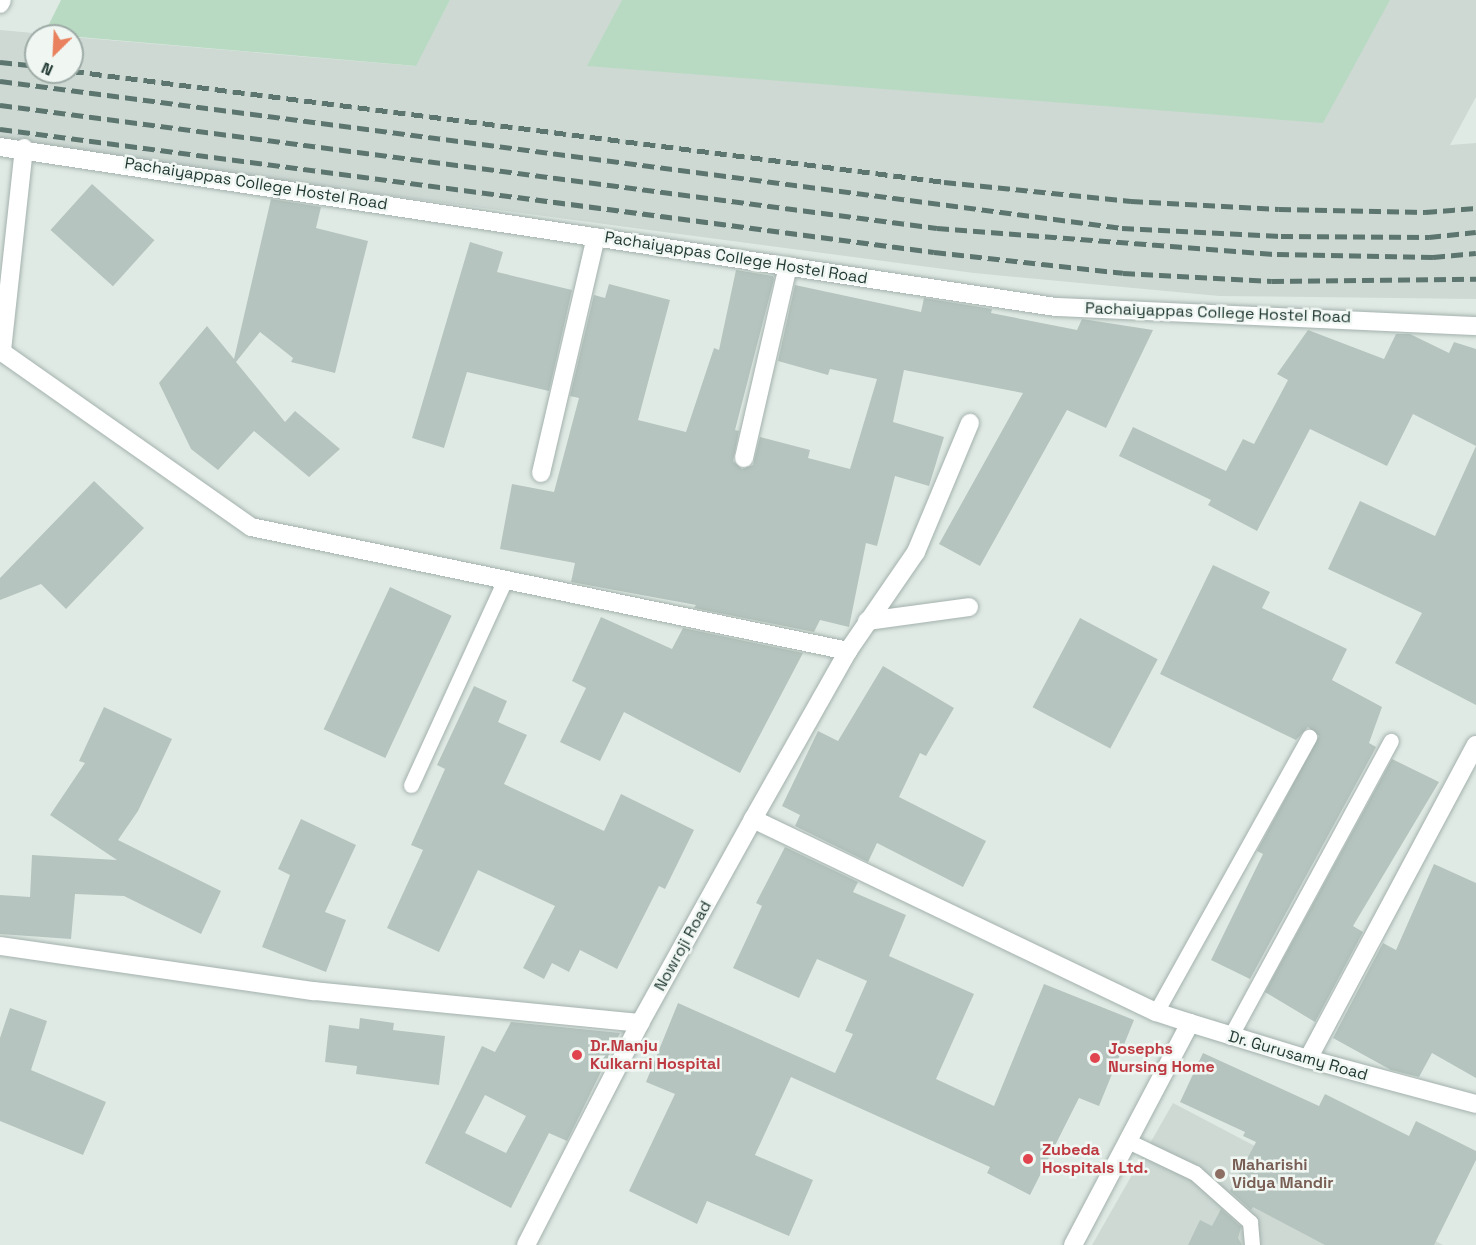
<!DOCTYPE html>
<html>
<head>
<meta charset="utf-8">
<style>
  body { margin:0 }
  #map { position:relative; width:1476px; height:1245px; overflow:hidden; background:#e0eae5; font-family:"Space Grotesk",sans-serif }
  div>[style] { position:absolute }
  .built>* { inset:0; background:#ced9d4 }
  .green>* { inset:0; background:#b9dac2 }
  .building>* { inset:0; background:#b5c4be; transform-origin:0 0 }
  .roads { filter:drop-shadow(0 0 2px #a3b1ac) drop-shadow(0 0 2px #a3b1ac) }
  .lane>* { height:15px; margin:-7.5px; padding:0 7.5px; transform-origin:7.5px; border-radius:7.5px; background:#fff }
  .street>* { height:18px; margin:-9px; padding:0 9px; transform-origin:9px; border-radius:9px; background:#fff }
  .rail>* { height:4.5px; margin-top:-2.25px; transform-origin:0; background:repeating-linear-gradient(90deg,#5c756e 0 12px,transparent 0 18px) }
  .dots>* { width:16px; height:16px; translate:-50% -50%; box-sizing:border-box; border:3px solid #f0f7f3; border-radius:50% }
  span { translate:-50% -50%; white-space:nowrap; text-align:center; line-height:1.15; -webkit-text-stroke:5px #f0f7f3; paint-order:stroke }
  .street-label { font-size:16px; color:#223933 }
  .health-label { font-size:16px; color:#be3a42; font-weight:700 }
  .left { translate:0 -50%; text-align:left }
  .education-label { font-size:16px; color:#785e54; font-weight:700 }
  .north { position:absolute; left:24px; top:24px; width:60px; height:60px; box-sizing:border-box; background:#f0f7f3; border:2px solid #9eaba6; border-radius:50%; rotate:204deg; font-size:16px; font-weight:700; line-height:24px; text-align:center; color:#223933 }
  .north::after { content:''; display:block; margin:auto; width:21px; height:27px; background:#e9815e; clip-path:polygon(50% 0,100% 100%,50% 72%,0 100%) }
</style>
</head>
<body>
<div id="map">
  <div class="built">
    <i style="clip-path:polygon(450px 0,1476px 0,1476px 97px,1450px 145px,1476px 143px,1476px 299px,1219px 296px,974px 273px,0 144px,0 30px,66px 36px,36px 36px,36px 72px,72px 72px,72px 37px,415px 66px)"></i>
    <i style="clip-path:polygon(1173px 1103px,1443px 1245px,1092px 1245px)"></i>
  </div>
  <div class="green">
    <i style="clip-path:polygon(61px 0,450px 0,416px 66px,44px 34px)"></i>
    <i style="clip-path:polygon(622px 0,1390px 0,1323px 123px,587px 66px)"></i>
  </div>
  <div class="building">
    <i style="left:92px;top:184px;width:84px;height:62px;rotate:42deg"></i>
    <i style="clip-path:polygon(271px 199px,321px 207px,316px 228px,368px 241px,335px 373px,291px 362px,293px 358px,260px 332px,236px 362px,285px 422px,295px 411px,340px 449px,309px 477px,254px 431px,218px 470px,191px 449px,159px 383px,207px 326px,234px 359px)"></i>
    <i style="clip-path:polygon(470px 242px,503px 252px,497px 272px,572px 290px,549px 391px,467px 372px,444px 448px,412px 438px)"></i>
    <i style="clip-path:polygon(736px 270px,773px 276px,774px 279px,735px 430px,739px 431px,733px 461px,742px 469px,753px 465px,760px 437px,810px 450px,808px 458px,850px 469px,877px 379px,830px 369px,828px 375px,778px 361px,795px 285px,921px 312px,924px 298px,992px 309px,991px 313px,1077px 330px,1082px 319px,1153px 330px,1106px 428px,1067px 410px,980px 566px,939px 544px,1023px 393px,904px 370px,893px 422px,944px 437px,929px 486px,895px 476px,877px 546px,866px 543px,849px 627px,820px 620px,814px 632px,694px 608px,696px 605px,571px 582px,575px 563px,500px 549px,512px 484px,554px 492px,579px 398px,570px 396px,594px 295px,605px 298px,609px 284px,670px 300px,638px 420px,686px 432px,714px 348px,719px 350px)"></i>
    <i style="clip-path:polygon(1308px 330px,1384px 359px,1396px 334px,1410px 334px,1449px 353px,1454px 342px,1476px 349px,1476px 705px,1395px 663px,1422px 613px,1328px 569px,1360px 501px,1435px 536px,1476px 446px,1413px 414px,1387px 466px,1310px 429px,1257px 531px,1208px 505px,1211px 500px,1119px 456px,1133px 427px,1226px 471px,1243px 439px,1254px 444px,1288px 380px,1277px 374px)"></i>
    <i style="clip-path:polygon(94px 481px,144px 528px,66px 609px,41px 584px,0 600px,0 578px)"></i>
    <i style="clip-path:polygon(1213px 565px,1270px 592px,1262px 608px,1347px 649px,1332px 680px,1382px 707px,1369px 743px,1376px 747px,1374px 751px,1250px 979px,1211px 960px,1263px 854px,1257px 851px,1319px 736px,1308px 727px,1296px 740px,1160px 674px)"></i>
    <i style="left:390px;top:587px;width:68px;height:157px;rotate:25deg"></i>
    <i style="clip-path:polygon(601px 617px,672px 649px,683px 628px,803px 653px,740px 773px,624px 712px,600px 761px,560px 742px,586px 688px,572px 681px)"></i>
    <i style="left:1080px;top:618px;width:88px;height:101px;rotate:28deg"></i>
    <i style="clip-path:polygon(883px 666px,954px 708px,926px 756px,920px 753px,899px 797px,986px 841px,963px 887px,877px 843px,868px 862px,795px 826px,800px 815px,782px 806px,818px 731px,838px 741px)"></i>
    <i style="clip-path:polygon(474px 686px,507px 701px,498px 722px,527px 735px,504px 784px,604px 831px,621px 794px,694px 830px,665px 889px,659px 886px,617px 969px,580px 950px,569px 972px,552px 963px,544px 979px,523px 968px,555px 906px,478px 870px,439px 952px,387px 928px,423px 850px,411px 845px,445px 769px,437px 765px)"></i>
    <i style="clip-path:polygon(104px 707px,172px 739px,138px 811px,118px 840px,221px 891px,201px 934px,124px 896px,75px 894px,71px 939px,0 934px,0 895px,30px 897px,32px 855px,117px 860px,50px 815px,85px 763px,79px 761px)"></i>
    <i style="clip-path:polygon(1392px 759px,1439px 782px,1353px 926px,1363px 932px,1315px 1022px,1265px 992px)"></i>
    <i style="clip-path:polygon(301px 819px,356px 845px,325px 912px,346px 920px,326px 972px,262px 947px,290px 875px,278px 869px)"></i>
    <i style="clip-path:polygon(785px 847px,858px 882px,853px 892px,906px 915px,889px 956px,974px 994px,936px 1079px,994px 1106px,1044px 984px,1134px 1020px,1099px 1106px,1079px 1098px,1030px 1195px,987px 1173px,990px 1167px,791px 1077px,755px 1155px,813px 1180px,789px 1236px,707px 1201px,697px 1224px,629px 1191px,675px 1094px,646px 1082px,678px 1003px,835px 1073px,853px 1034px,845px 1031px,867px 981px,817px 959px,799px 998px,733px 968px,762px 906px,756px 903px)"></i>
    <i style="clip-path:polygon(1434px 864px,1476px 883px,1476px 1078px,1432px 1053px,1419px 1077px,1391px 1070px,1333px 1038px,1383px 943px,1396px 950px)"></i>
    <i style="clip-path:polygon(10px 1008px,47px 1021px,31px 1070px,106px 1102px,83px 1155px,0 1121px,0 1038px)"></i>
    <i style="clip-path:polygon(360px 1018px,394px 1023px,393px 1030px,445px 1036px,439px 1085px,356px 1074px,357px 1066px,325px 1062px,329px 1025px,359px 1029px)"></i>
    <i style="clip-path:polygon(evenodd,511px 1022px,620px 1033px,567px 1141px,549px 1133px,511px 1208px,425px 1163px,482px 1046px,495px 1052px,511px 1022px,485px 1095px,526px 1116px,506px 1153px,465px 1133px,485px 1095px)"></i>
    <i style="clip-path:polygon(1203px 1053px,1319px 1106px,1325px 1094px,1409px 1136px,1416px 1121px,1476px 1151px,1476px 1160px,1434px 1245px,1325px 1245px,1253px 1207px,1251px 1210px,1230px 1191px,1256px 1142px,1243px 1136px,1245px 1132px,1180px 1102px)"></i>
    <i style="clip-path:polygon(1221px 1209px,1241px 1227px,1238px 1238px,1242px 1245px,1188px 1245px,1200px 1220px,1212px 1226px)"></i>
  </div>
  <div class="roads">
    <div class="lane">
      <i style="left:411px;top:785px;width:226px;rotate:-65.4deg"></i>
      <i style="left:1156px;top:1012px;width:315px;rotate:-60.9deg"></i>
      <i style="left:1230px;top:1037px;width:337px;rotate:-61.5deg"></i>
      <i style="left:1130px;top:1142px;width:72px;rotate:25.5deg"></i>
      <i style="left:1195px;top:1173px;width:74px;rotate:41.7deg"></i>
      <i style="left:1250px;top:1222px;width:23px;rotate:85deg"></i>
    </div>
    <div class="street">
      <i style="left:0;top:4px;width:4px;rotate:-63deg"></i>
      <i style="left:0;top:147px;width:1068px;rotate:8.62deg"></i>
      <i style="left:1056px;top:307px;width:420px;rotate:2.6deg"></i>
      <i style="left:24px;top:148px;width:205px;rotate:96.2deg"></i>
      <i style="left:2px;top:352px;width:304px;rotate:35.1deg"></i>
      <i style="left:251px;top:527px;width:610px;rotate:11.73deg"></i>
      <i style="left:744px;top:458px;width:197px;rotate:-77.1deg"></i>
      <i style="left:541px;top:473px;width:242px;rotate:-76.9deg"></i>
      <i style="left:867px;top:621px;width:103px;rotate:-7.8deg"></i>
      <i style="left:753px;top:819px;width:447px;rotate:25.6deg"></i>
      <i style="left:1156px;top:1012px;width:36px;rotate:18deg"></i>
      <i style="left:0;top:946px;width:317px;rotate:8.2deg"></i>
      <i style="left:314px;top:991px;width:328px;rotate:5.6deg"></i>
      <i style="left:1308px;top:1059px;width:356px;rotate:-61.9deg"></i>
      <i style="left:526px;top:1245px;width:250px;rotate:-62.8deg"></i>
      <i style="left:640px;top:1023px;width:233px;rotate:-61deg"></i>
      <i style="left:753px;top:819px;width:193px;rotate:-60.5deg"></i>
      <i style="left:848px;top:651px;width:120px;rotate:-55.5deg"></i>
      <i style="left:916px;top:552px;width:140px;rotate:-67.3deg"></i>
      <i style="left:1073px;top:1245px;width:251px;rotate:-62.2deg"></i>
      <i style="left:1190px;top:1023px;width:123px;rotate:17deg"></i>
      <i style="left:1308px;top:1059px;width:174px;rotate:15deg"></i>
    </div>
  </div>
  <div class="rail">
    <i style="left:0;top:62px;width:36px;rotate:6deg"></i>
    <i style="left:72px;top:71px;width:879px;rotate:7.25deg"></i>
    <i style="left:944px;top:182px;width:188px;rotate:5.8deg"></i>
    <i style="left:1131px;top:201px;width:148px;rotate:3.1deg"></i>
    <i style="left:1279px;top:209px;width:146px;rotate:1.2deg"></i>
    <i style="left:1425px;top:212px;width:51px;rotate:-4.5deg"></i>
    <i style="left:0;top:81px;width:1132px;rotate:7.46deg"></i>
    <i style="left:1122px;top:228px;width:159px;rotate:2.9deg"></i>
    <i style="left:1281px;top:236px;width:148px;rotate:0.4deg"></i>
    <i style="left:1429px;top:237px;width:47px;rotate:-6.1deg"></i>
    <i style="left:0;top:105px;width:945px;rotate:7.48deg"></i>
    <i style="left:937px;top:228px;width:341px;rotate:4.4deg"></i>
    <i style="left:1277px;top:254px;width:156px;rotate:1.1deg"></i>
    <i style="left:1433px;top:257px;width:43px;rotate:-5.3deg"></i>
    <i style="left:0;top:129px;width:942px;rotate:7.5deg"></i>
    <i style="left:934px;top:252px;width:190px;rotate:6.3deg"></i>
    <i style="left:1123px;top:273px;width:149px;rotate:3.1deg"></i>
    <i style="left:1272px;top:281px;width:204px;rotate:-0.6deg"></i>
  </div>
  <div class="dots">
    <i style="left:577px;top:1055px;background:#e0444e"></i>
    <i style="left:1095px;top:1058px;background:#e0444e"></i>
    <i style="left:1028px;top:1159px;background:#e0444e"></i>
    <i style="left:1220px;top:1174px;background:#8d6e63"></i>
  </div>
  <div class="street-label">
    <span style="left:256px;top:184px;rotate:9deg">Pachaiyappas College Hostel Road</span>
    <span style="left:736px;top:258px;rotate:9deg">Pachaiyappas College Hostel Road</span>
    <span style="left:1218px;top:313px;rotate:2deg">Pachaiyappas College Hostel Road</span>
    <span style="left:683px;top:946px;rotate:-61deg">Nowroji Road</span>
    <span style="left:1298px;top:1056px;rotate:16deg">Dr. Gurusamy Road</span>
  </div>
  <div class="health-label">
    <span class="left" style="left:590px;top:1055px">Dr.Manju<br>Kulkarni Hospital</span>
    <span class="left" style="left:1108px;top:1058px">Josephs<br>Nursing Home</span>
    <span class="left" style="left:1042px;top:1159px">Zubeda<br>Hospitals Ltd.</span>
  </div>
  <div class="education-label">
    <span class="left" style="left:1232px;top:1174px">Maharishi<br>Vidya Mandir</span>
  </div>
  <div class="north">N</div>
</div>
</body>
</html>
